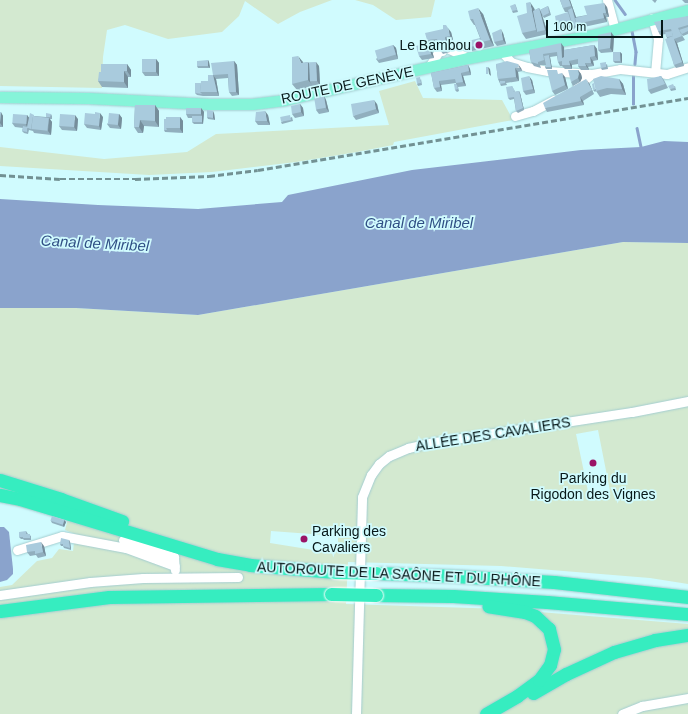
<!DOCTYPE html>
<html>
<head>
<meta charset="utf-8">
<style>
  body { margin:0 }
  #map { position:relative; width:688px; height:714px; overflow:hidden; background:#d0fbfe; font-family:Arial,sans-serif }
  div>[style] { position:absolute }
  .green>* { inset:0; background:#d3e9d0 }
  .water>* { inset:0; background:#8aa3cc }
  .stream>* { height:2.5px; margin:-1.25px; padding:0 1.25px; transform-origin:1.25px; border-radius:1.25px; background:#8aa3cc }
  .roads { filter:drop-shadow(0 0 1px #a3cdd0) drop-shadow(0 0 1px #a3cdd0) }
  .minor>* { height:9px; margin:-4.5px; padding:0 4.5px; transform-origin:4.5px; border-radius:4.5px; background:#fff }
  .major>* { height:11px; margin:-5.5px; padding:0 5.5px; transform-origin:5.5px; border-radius:5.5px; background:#86f4d9 }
  .highway>* { height:13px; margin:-6.5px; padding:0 6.5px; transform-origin:6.5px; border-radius:6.5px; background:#36edc0 }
  .rail>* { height:2.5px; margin-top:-1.25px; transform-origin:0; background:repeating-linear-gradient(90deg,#729193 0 6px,transparent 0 9px) }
  .bridges { filter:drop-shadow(0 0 1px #fff) drop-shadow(0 0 1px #fff) }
  .highway-bridge>* { height:13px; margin:-6.5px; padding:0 6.5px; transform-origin:6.5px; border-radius:6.5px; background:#36edc0 }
  .wall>* { inset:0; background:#91afbe }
  .shaded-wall>* { inset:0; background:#768e9b }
  .building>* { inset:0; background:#a9cbdd; transform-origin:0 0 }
  .dots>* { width:11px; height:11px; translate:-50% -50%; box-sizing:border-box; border:2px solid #d0fbfe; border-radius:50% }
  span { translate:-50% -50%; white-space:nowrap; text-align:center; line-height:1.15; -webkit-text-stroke:3.5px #d0fbfe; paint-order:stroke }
  .poi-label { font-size:14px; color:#071819 }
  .right { translate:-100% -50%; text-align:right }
  .left { translate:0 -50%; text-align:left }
  .street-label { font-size:14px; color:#071819 }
  .water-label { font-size:15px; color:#304f85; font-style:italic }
  .scale { position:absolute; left:546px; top:20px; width:117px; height:18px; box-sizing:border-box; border:2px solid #071819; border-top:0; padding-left:5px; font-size:12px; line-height:14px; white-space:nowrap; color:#071819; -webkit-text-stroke:3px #d0fbfe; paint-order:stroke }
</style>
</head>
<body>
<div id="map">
  <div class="green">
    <i style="clip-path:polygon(0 0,332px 0,300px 12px,278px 24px,245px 1px,239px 16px,222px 32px,168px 39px,125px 25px,107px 30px,103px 57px,102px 88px,0 86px)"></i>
    <i style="clip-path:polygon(355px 0,435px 0,431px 17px,396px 20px,373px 5px)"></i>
    <i style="clip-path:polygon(415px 81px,423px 98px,502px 100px,513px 120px,394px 142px,393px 145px,357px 152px,296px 162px,212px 172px,149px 175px,0 166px,0 147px,104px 159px,187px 152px,216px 134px,389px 125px,379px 91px)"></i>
    <i style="clip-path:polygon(evenodd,623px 242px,688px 243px,688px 584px,650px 578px,501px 566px,348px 562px,346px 604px,503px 609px,688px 624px,688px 714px,0 714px,0 587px,12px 585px,37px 561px,52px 558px,59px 549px,73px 551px,75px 534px,65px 530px,68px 519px,0 502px,0 308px,76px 308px,198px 315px,623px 242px,598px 430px,610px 491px,589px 496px,576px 434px,598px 430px,623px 242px,271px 531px,338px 536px,338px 546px,335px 550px,326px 552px,270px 543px,271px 531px)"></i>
  </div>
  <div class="water">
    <i style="clip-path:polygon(664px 141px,688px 142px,688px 243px,623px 242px,198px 315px,76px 308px,0 308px,0 199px,98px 205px,198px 209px,282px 202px,288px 195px,412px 170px,581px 150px,641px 147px)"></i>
    <i style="clip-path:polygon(0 527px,4px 527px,9px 532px,13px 569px,13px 574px,7px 580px,0 582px)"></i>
  </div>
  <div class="stream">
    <i style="left:615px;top:0;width:17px;rotate:54deg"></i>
    <i style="left:632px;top:31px;width:21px;rotate:79deg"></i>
    <i style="left:636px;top:52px;width:12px;rotate:95deg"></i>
    <i style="left:633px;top:104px;width:30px;rotate:-90deg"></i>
    <i style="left:637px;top:128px;width:19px;rotate:78deg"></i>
  </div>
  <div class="roads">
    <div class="minor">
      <i style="left:607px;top:0;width:30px;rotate:75deg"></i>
      <i style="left:652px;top:18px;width:22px;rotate:74deg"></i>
      <i style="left:658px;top:39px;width:34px;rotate:95deg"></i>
      <i style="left:449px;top:49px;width:21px;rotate:25deg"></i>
      <i style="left:503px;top:53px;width:12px;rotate:48deg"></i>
      <i style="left:511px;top:62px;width:17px;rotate:17deg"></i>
      <i style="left:527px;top:67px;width:21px;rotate:11deg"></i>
      <i style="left:548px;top:71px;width:44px;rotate:3.9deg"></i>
      <i style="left:429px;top:67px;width:19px;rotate:-58deg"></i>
      <i style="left:439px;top:51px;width:3px"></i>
      <i style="left:577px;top:86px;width:19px;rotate:-39deg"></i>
      <i style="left:592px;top:74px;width:28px;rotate:-10deg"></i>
      <i style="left:620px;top:69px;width:47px;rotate:6.1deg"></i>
      <i style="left:667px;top:74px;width:22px;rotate:-18deg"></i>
      <i style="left:515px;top:116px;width:19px;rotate:-16deg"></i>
      <i style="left:533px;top:111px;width:24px;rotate:-28deg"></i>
      <i style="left:123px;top:540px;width:54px;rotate:18.4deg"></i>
      <i style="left:174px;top:557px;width:13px;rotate:86deg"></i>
      <i style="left:17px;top:550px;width:47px;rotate:-17.3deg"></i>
      <i style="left:62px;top:536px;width:65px;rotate:10.6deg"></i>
      <i style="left:126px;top:548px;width:52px;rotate:20.2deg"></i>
      <i style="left:0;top:595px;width:91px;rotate:-8.2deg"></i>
      <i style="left:90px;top:582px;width:53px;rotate:-4.3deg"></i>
      <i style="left:143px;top:578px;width:95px;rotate:-0.6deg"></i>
      <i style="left:356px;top:714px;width:217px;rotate:-88.4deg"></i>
      <i style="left:362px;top:497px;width:24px;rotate:-68deg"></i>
      <i style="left:371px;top:475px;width:14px;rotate:-54deg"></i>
      <i style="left:379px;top:464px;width:13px;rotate:-39deg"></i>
      <i style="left:389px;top:456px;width:21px;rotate:-23deg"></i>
      <i style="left:408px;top:448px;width:28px;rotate:-13deg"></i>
      <i style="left:435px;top:442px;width:199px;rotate:-8.7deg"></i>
      <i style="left:632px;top:412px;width:57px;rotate:-11.1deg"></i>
      <i style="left:622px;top:714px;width:22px;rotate:-22deg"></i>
      <i style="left:642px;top:706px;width:47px;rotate:-9.9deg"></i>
    </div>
    <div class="major">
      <i style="left:0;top:97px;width:88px;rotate:0.7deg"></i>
      <i style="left:88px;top:98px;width:121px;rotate:2.8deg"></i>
      <i style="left:209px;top:104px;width:43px"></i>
      <i style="left:252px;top:104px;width:32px;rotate:-7deg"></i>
      <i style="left:284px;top:100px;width:189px;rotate:-12.9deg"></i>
      <i style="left:468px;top:58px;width:131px;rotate:-10.5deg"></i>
      <i style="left:597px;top:34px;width:94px;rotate:-14.8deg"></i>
    </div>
    <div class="highway">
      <i style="left:0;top:480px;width:64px;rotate:17.3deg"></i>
      <i style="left:61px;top:499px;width:65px;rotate:19.8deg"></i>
      <i style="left:0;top:495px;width:20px;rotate:11deg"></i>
      <i style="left:20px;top:499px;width:206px;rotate:16.9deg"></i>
      <i style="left:217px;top:559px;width:34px;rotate:10deg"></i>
      <i style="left:250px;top:565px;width:85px;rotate:4.7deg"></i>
      <i style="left:376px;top:573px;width:79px;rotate:2.2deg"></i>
      <i style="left:455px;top:576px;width:99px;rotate:3.5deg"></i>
      <i style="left:554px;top:582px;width:135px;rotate:6.4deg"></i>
      <i style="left:376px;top:595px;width:77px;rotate:0.7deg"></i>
      <i style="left:453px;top:596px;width:94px;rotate:3.7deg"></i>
      <i style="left:547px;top:602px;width:142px;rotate:4.9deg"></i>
      <i style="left:0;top:611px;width:110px;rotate:-7.3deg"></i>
      <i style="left:109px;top:597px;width:222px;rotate:-0.8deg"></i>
      <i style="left:533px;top:693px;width:38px;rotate:-30deg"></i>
      <i style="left:566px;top:674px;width:53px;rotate:-24.6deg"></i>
      <i style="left:614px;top:652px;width:43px;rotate:-16.3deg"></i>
      <i style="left:655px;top:640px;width:33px;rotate:-9deg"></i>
      <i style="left:486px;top:714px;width:36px;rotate:-30deg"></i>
      <i style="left:517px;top:696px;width:27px;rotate:-36deg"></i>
      <i style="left:539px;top:680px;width:19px;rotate:-54deg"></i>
      <i style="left:550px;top:665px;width:16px;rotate:-76deg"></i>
      <i style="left:554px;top:649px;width:21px;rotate:-104deg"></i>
      <i style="left:549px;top:629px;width:19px;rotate:-137deg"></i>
      <i style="left:535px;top:616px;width:11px;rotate:-158deg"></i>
      <i style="left:525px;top:612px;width:37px;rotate:-171deg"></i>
    </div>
  </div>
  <div class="rail">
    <i style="left:0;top:175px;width:60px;rotate:3.8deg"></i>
    <i style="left:60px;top:179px;width:75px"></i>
    <i style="left:135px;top:179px;width:74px;rotate:-2.3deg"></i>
    <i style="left:209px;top:176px;width:49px;rotate:-7deg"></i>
    <i style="left:258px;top:170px;width:436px;rotate:-9.5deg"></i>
  </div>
  <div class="bridges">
    <div class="highway-bridge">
      <i style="left:335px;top:572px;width:41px;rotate:1.4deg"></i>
      <i style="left:331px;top:594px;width:45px;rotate:1.3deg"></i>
    </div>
  </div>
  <div class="wall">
    <i style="clip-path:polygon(560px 0,570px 0,576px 17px,587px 15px,607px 7px,609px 17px,606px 17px,607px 22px,579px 28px,579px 27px,574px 28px,575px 29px,560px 31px,557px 28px,568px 12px,565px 12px,563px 8px)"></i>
    <i style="clip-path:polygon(652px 0,657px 0,655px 3px)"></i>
    <i style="clip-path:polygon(682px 0,688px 0,688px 3px,685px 3px)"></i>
    <i style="clip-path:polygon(515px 4px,516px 6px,518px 12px,513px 13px,512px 11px)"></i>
    <i style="clip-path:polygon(548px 6px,549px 8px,551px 15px,544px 18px,542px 15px,548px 34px,526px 39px,522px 33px,527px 13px,534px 8px,535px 10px,539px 8px,540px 10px)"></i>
    <i style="clip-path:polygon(483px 14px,494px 46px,472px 51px,470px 47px,480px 38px,475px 25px,474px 25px,470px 19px)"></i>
    <i style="clip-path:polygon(688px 16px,688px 34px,683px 36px,680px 32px,685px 40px,677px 43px,684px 66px,676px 68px,674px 65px,666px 34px,660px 35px,658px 31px)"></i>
    <i style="clip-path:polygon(451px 32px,453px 40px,448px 41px,450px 52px,443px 54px,440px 50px,438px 43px,429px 44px,427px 40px)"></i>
    <i style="clip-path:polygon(503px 33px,506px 44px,497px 46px,494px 42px)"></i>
    <i style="clip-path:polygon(614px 36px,613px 52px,601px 53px,598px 50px)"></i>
    <i style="clip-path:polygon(393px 45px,396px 48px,398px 59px,379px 63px,376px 59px)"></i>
    <i style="clip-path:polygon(594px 45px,597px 49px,598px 60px,593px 61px,594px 66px,588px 67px,589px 70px,581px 70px,578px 66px,578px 64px,572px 65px,572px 69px,565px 69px,562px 66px,560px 66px,558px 62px,557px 56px,550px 57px,552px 69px,546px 69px,545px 67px,546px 65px,540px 65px,541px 68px,534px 66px,531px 62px,529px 50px,564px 47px,564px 50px)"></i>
    <i style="clip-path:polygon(431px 47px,434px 58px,422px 60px,419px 56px)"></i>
    <i style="clip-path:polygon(620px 52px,622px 54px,622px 63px,615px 63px,613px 61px)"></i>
    <i style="clip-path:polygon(156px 59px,159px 63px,159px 76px,145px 76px,142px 72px)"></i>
    <i style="clip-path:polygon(208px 60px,209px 62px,210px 68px,198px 68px,197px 66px)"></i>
    <i style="clip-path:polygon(234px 61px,237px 65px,239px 95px,232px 96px,229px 92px,228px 78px,216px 79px,219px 96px,203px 96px,197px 95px,195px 93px,201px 83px,208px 81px,213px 75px)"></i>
    <i style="clip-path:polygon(308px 62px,309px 64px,319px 66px,320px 85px,297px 90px,292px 84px,303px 63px)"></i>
    <i style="clip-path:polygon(127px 64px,131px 70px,131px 77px,128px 77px,128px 88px,102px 87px,98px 81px,101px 72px)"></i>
    <i style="clip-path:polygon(496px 64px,521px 68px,522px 71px,518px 72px,519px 81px,506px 83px,507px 85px,501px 86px,498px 79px)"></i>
    <i style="clip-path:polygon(607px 64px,608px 69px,602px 70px,601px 68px)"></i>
    <i style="clip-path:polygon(468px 65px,470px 69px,471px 75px,463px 76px,466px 86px,458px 87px,459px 91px,457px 92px,455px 90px,456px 83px,441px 85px,442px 91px,437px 92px,434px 88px,431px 73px)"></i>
    <i style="clip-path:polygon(578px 70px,581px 74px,582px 78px,580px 82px,573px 86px,571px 82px)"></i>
    <i style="clip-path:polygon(560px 74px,565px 77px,568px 89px,555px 95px,552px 91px)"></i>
    <i style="clip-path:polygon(660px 76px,661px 76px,664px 80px,668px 88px,651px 94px,648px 90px)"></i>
    <i style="clip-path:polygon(421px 79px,422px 85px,418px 86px,417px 84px)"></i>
    <i style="clip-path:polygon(619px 79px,623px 84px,626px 95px,611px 94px,600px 97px,596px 91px,595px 92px,593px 90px)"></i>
    <i style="clip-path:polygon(532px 80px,535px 93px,526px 95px,523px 91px)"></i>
    <i style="clip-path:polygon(589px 83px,594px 94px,583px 101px,584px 105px,547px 112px,545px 108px)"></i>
    <i style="clip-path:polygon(512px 86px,515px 92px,519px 91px,520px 93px,524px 110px,518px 113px,516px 111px,514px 99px,510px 100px,508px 98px)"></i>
    <i style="clip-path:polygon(675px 86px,676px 90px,671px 91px,670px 89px)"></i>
    <i style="clip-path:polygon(324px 96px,326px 100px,329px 112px,319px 114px,316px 110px)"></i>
    <i style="clip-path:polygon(300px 104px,303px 108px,304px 116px,295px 118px,292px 114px)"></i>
    <i style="clip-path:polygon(377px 104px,379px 113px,356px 120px,353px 116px)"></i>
    <i style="clip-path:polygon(135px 105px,155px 105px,159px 111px,159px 127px,144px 126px,143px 133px,138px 133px,134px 127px)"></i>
    <i style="clip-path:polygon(201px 108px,204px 112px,203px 124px,194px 124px,192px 122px,192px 118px,188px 118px,186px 114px)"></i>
    <i style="clip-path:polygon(0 112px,3px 116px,3px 127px,0 127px)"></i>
    <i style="clip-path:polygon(214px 113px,215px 120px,208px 119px,207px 117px)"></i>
    <i style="clip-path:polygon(51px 114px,52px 116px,52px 119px,50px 119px,52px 122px,51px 135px,34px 133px,33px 131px,29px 130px,28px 134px,24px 133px,22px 131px,23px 128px,15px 127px,12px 123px,27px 115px,29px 118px,35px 116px,46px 117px)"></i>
    <i style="clip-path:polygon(119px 114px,122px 118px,121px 129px,110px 128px,107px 124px)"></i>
    <i style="clip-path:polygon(268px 115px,270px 125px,258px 125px,255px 121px)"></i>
    <i style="clip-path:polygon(103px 117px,101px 130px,87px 128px,84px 124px)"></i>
    <i style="clip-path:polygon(180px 117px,183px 121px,183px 133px,165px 132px,164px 130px)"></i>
    <i style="clip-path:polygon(292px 117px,293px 121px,282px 124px,281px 122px)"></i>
    <i style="clip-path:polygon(78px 119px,77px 131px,62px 130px,59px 126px)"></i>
    <i style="clip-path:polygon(64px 520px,66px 522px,64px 527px,52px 523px,51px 521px)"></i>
    <i style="clip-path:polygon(26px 531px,28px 534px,31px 536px,31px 540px,24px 540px,23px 539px,21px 539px,19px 537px)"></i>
    <i style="clip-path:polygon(69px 540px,70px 542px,71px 550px,64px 548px,63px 546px,61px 546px,60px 544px)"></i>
    <i style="clip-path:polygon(44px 546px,46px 556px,38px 558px,36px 555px,30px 556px,27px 552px)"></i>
  </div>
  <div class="shaded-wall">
    <i style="clip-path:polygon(569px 0,570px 0,578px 23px,577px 24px,572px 8px)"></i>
    <i style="clip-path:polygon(530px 2px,534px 8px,539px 31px,537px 32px,536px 30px)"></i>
    <i style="clip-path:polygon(604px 3px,607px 7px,609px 17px,606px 13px)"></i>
    <i style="clip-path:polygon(478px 8px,483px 14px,494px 46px,490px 40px)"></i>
    <i style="clip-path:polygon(539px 8px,541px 12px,548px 34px,545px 30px)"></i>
    <i style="clip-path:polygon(603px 13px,606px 17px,607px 22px,604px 18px)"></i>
    <i style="clip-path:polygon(448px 28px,451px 32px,453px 40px,450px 36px)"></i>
    <i style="clip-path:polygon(501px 29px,503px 33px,506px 44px,503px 40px)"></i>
    <i style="clip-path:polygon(611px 32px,614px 36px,613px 52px,610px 48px)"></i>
    <i style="clip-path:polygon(445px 37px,448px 41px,450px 52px,447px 48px)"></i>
    <i style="clip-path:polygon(674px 39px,677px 43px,684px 66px,682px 62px)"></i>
    <i style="clip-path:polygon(428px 43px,431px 47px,434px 58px,431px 54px)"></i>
    <i style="clip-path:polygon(561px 43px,564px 47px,565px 61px,562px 58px)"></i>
    <i style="clip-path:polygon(393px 45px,396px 48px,398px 59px,396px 55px)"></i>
    <i style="clip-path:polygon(594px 45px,597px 49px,598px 60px,595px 56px)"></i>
    <i style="clip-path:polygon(620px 52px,622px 54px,622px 63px,621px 61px)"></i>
    <i style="clip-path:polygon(549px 55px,550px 57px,552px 69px,551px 67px)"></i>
    <i style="clip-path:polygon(298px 56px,303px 62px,305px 69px,301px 63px)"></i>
    <i style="clip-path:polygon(590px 57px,593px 61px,594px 66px,591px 63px)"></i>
    <i style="clip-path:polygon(156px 59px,159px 63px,159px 76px,156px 72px)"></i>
    <i style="clip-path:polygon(208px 60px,209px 62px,210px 68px,208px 66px)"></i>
    <i style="clip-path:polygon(234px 61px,237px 65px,239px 95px,236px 92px)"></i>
    <i style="clip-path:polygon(569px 61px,572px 65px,572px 69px,570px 65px)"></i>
    <i style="clip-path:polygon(308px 62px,312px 68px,310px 82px,313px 86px,308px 80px)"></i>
    <i style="clip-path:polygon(316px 62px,319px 66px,320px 85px,317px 81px)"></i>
    <i style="clip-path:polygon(585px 63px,588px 67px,589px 70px,586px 66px)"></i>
    <i style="clip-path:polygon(127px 64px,131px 70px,131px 77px,127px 71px)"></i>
    <i style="clip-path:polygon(518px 64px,521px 68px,522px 71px,519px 67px)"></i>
    <i style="clip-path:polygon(468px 65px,470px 69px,471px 75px,469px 71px)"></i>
    <i style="clip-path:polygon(488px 67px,490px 69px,491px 76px,489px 74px)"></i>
    <i style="clip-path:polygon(515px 68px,518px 72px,519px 81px,516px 77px)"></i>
    <i style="clip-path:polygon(578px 70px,581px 74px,582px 78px,580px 82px,578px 78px)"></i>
    <i style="clip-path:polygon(124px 71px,128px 77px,128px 88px,124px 82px)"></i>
    <i style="clip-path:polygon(461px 73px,463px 76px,466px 86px,463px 82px)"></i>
    <i style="clip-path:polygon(562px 73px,565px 77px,568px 89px,565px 85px)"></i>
    <i style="clip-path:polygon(213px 75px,216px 79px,219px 96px,217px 92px)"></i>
    <i style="clip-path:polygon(529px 76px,532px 80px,535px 93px,533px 89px)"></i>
    <i style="clip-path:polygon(586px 79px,589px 83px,594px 94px,592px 90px)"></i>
    <i style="clip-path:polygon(619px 79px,623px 84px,626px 95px,622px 89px)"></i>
    <i style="clip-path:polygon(439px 81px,441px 85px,442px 91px,440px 87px)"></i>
    <i style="clip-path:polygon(519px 91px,520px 93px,524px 110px,523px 108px)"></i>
    <i style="clip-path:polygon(324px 96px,326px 100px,329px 112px,326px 108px)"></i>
    <i style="clip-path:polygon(580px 97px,583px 101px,584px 105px,581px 101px)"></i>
    <i style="clip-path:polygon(374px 100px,377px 104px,379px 113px,376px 109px)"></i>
    <i style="clip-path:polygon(300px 104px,303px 108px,304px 116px,301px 112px)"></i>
    <i style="clip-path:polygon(155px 105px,159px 111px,159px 127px,155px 121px)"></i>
    <i style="clip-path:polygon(201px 108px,204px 112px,203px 124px,202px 122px,202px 116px,201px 114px)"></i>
    <i style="clip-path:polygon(213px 111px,214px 113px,215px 120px,213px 118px)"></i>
    <i style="clip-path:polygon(265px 111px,268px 115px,270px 125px,267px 121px)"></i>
    <i style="clip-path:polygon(1px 112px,3px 116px,3px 127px,0 123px)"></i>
    <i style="clip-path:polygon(100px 113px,103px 117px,101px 130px,99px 126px)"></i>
    <i style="clip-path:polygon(119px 114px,122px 118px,121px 129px,118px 125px)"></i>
    <i style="clip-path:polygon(27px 115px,30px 119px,29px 129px,26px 125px)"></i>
    <i style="clip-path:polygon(75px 115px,78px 119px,77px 131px,74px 127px)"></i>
    <i style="clip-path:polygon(180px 117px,183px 121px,183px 133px,180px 129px)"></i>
    <i style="clip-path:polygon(49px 118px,52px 122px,51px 135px,48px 131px)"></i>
    <i style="clip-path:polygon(140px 120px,144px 126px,143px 133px,139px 127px)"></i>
    <i style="clip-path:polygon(64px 520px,66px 522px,64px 527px,63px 525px)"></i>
    <i style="clip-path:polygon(69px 540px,70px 542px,71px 550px,70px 548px)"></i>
    <i style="clip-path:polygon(41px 542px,44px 546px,46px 556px,43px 552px)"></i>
  </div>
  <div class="building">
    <i style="clip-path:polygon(560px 0,569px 0,571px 6px,563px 8px)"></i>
    <i style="clip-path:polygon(530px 2px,536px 30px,522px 33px,517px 16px,527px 13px,526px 3px)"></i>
    <i style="clip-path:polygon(604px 3px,606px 13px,603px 13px,604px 18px,576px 24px,575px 18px,587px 15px,584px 6px)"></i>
    <i style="clip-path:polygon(515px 4px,517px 10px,512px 11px,510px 6px)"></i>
    <i style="clip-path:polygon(548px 6px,549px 13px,543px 16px,540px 10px)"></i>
    <i style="clip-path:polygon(478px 8px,490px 40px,482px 42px,473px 19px,470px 19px,468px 11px)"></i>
    <i style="clip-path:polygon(539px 8px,545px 30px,537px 32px,533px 11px)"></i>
    <i style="clip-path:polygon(572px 8px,576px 24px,577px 25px,573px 26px,568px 10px)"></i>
    <i style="clip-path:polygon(568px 12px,572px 25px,557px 28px,555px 16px)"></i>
    <i style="clip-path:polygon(688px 16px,688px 25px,678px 28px,682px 36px,674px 39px,682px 62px,674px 65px,665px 39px,673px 36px,671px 29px,658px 31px,654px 22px)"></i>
    <i style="clip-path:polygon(443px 25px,446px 25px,448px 28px,450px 36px,445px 37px,447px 48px,440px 50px,437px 39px,427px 40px,425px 33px,443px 29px)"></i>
    <i style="clip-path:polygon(688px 27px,688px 31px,682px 34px,679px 30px)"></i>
    <i style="clip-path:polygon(501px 29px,503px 40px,494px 42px,492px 33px)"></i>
    <i style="left:672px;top:31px;width:5px;height:7px;rotate:79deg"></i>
    <i style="clip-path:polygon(611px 32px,610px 48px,598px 50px,598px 35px)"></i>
    <i style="clip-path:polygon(480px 38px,483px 44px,470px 47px,468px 41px)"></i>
    <i style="clip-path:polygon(428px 43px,431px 54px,419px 56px,416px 46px)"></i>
    <i style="clip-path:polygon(561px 43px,562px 58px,564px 57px,564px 50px,594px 45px,595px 56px,590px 57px,591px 63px,585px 63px,586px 66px,578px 66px,578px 59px,569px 61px,570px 65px,562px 65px,562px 61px,558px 62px,557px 52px,543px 54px,544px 60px,538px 62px,538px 64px,531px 62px,529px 50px)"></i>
    <i style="left:393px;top:45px;width:10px;height:19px;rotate:73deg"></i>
    <i style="left:613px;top:52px;width:7px;height:9px"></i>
    <i style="clip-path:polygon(549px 55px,551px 67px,545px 67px,546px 65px,544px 56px)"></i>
    <i style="clip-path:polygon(298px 56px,301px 63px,308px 62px,308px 80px,292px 84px,292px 57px)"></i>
    <i style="left:142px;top:59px;width:14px;height:13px"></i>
    <i style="clip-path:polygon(208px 60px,208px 66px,197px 66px,197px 61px)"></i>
    <i style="clip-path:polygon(234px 61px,236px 92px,229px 92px,228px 74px,213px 75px,217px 92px,200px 92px,201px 81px,208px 81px,208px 75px,213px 75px,211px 63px)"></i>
    <i style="clip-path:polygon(507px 61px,518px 64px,519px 67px,515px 68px,516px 77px,498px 79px,496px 64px)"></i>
    <i style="left:316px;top:62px;width:19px;height:7px;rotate:87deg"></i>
    <i style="clip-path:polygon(606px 62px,606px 67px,601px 68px,600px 63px)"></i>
    <i style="clip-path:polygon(101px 64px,127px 64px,127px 71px,124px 71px,124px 82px,98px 81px,99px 72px,101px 72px)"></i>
    <i style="clip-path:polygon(468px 65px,469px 71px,461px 73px,463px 82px,456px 83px,455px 79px,439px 81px,440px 87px,434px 88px,431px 73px)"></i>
    <i style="left:486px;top:67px;width:2px;height:7px"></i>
    <i style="clip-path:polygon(547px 70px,557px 70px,558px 74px,562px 73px,565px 85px,552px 91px)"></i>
    <i style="clip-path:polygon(568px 70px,578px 70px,579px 74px,578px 78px,571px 82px)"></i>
    <i style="clip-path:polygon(529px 76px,533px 89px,523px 91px,521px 78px)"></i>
    <i style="clip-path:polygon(601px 76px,619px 79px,622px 89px,607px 88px,596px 91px,593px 79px)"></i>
    <i style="clip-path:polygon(661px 76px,665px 84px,648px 90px,647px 79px)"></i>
    <i style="left:420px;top:77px;width:6px;height:4px;rotate:81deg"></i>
    <i style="clip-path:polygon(586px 79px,592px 90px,580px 97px,581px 101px,545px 108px,543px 103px)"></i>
    <i style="clip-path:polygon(500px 81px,505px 81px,505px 83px,500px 84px)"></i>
    <i style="clip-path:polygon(195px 83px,201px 83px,200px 92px,202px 94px,195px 93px)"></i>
    <i style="clip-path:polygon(594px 83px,595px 89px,593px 90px,592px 84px)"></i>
    <i style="clip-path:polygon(454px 84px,456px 84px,457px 85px,458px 89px,455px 90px)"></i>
    <i style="clip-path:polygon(673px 84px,675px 88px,670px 89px,668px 86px)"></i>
    <i style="clip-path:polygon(512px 86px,515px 91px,513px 92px,519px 91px,523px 108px,516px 111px,514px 97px,508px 98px,506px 87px)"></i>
    <i style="left:324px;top:96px;width:12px;height:10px;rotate:81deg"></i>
    <i style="clip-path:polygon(374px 100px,376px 109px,353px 116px,351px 104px)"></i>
    <i style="clip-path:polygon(300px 104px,301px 112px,292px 114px,291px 106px)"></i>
    <i style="clip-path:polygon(135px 105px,155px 105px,155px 121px,140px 120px,139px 127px,134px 127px)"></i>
    <i style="left:186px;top:108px;width:15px;height:6px"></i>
    <i style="clip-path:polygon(207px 110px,213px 111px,213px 118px,207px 117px)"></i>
    <i style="clip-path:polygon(265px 111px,267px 121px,255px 121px,256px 112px)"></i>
    <i style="clip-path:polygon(0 112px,1px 112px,0 123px)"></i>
    <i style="clip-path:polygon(95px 112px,100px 113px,99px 126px,84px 124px,85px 113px,95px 114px)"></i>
    <i style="clip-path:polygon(30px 113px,34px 115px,34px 116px,33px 116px,31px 129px,27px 128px,27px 132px,22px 131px,23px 126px,27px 127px)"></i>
    <i style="clip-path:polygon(46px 113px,51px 114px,50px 117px,46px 117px)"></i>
    <i style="left:109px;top:113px;width:10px;height:11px;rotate:6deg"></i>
    <i style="left:13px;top:114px;width:14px;height:9px;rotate:4deg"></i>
    <i style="left:60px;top:114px;width:15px;height:12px;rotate:4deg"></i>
    <i style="left:290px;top:115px;width:5px;height:10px;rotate:79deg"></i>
    <i style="left:33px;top:116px;width:16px;height:13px;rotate:7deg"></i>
    <i style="left:192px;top:116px;width:10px;height:6px"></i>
    <i style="left:166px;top:117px;width:14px;height:11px"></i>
    <i style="clip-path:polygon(164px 119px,166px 119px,166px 128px,167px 130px,164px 130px)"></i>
    <i style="left:52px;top:516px;width:13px;height:5px;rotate:18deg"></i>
    <i style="clip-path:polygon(26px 531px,26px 534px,30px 534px,30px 538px,23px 538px,23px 537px,19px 537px,19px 532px)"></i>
    <i style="clip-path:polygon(61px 538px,69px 540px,70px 548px,63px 546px,63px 544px,60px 544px)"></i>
    <i style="clip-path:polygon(41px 542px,43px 552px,35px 554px,35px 551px,27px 552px,26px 545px)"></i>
  </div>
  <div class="dots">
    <i style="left:479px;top:45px;background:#9a1366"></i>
    <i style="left:593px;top:463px;background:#9a1366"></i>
    <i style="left:304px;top:539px;background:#9a1366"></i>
  </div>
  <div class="poi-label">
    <span class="right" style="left:471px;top:45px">Le Bambou</span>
    <span style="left:593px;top:486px">Parking du<br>Rigodon des Vignes</span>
    <span class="left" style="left:312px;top:539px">Parking des<br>Cavaliers</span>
  </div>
  <div class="street-label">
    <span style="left:347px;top:85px;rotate:-12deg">ROUTE DE GENÈVE</span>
    <span style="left:493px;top:434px;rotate:-9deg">ALLÉE DES CAVALIERS</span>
    <span style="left:399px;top:574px;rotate:3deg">AUTOROUTE DE LA SAÔNE ET DU RHÔNE</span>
  </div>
  <div class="water-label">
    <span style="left:419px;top:223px">Canal de Miribel</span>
    <span style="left:95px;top:243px;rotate:3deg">Canal de Miribel</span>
  </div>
  <div class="scale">100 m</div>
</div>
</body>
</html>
